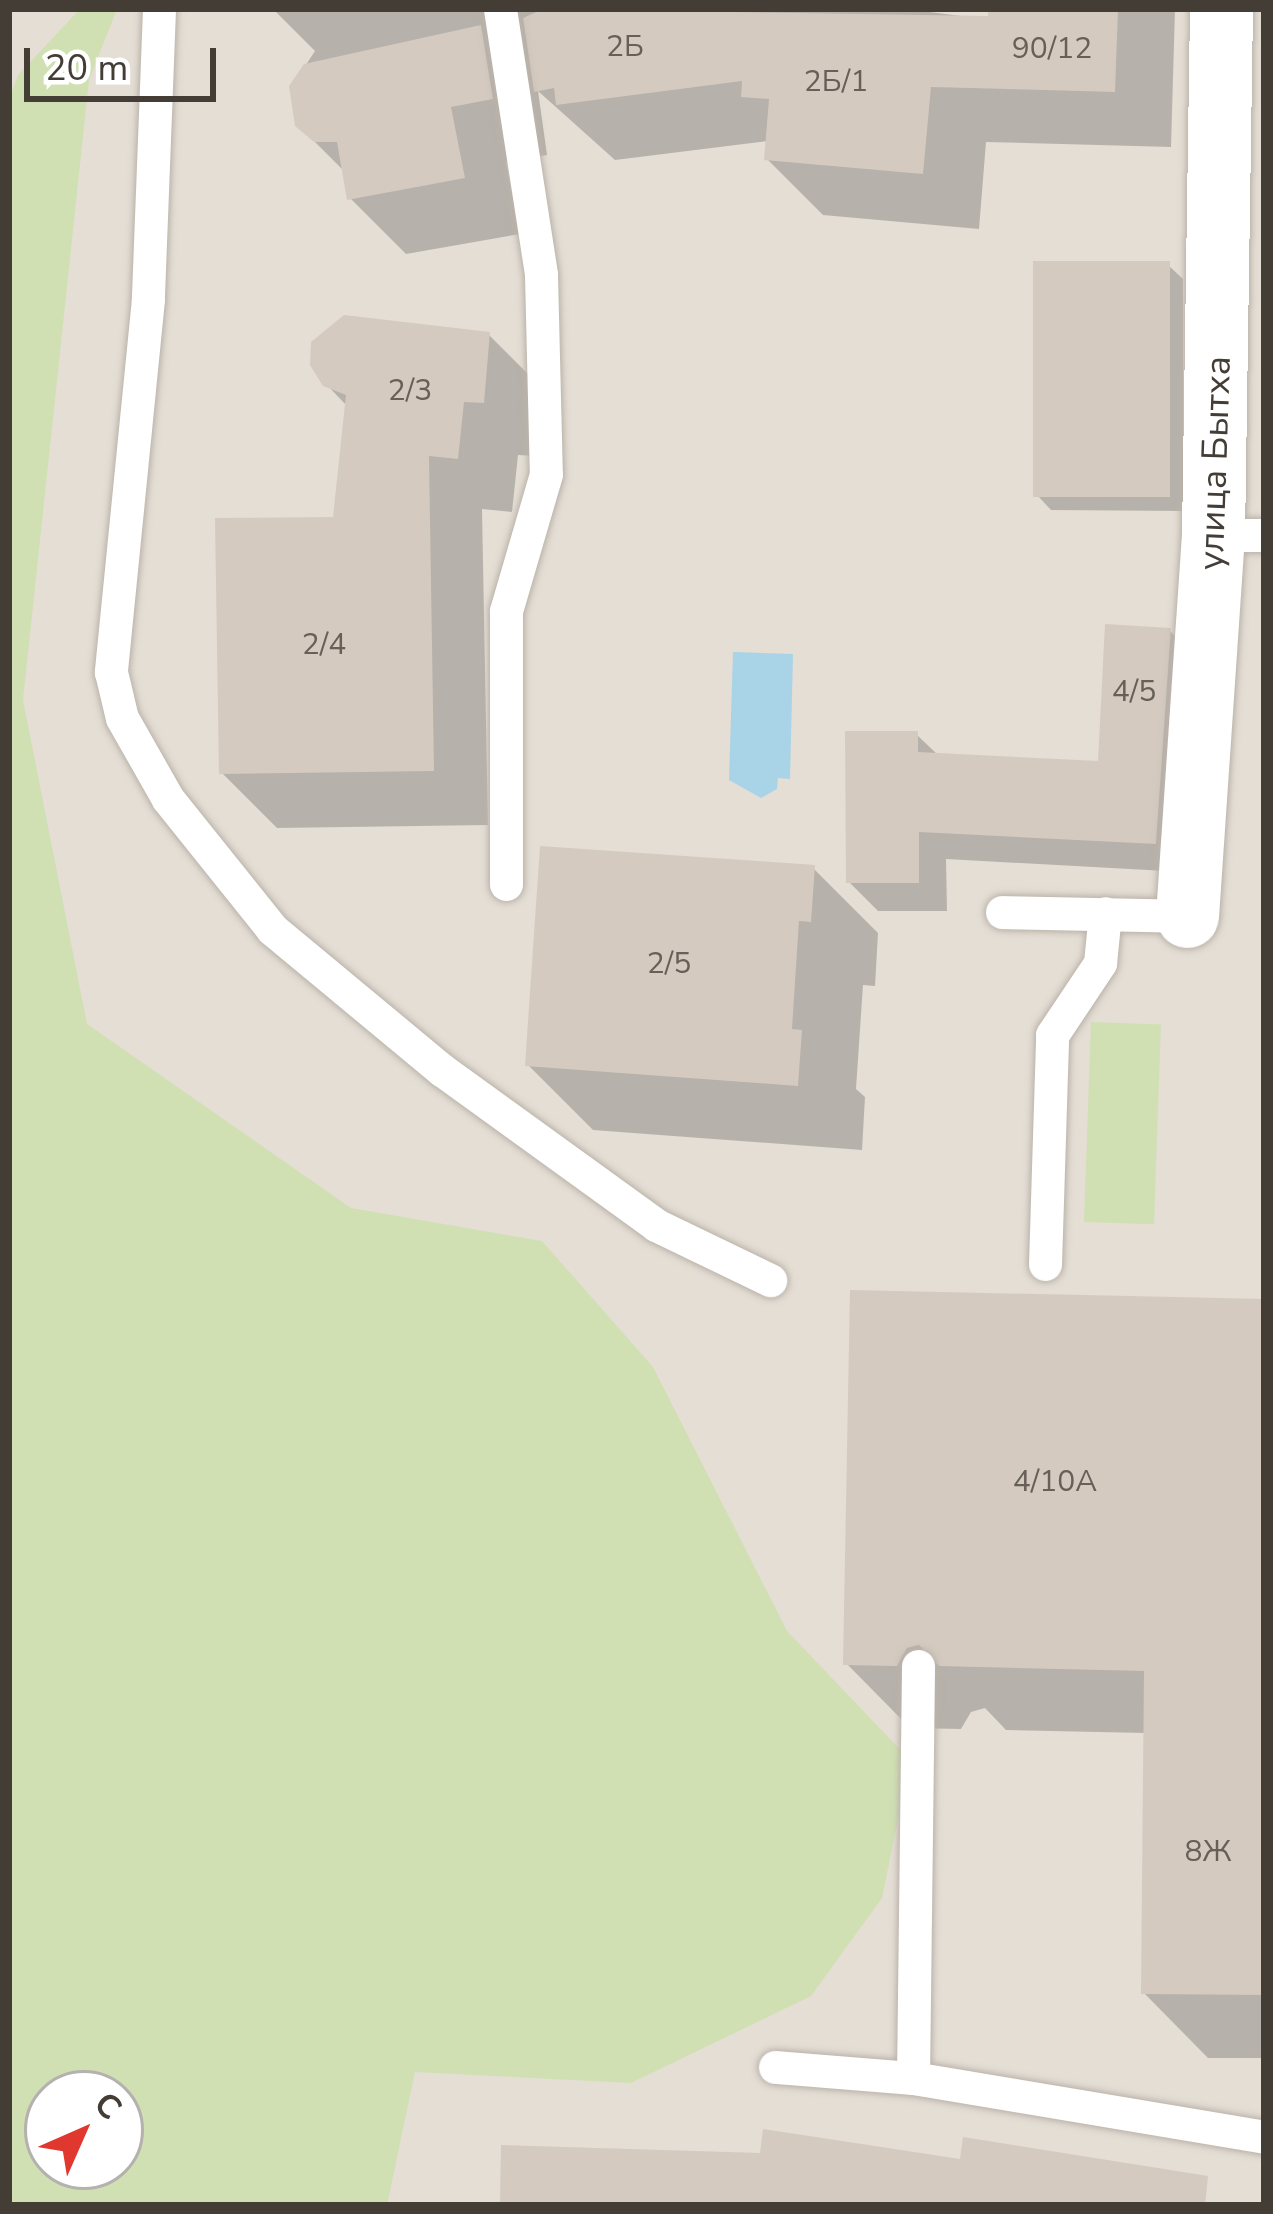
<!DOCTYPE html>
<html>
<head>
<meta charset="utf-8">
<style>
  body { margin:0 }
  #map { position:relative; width:1273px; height:2214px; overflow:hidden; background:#f1ece6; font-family:"Nunito Sans",sans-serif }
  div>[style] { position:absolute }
  .residential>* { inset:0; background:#e4ded5 }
  .green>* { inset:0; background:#d0e0b3; transform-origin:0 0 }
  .water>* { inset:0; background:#a9d3e7 }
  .shadow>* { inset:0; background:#0003 }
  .building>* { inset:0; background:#d4cac0; transform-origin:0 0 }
  .roads { filter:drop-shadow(0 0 3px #bbb3aa) drop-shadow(0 0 3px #bbb3aa) }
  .lane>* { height:33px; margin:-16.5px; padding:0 16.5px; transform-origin:16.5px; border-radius:16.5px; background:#fff }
  .street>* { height:63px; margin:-31.5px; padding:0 31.5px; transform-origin:31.5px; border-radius:31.5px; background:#fff }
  span { translate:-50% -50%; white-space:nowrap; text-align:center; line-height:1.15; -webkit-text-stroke:9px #fff; paint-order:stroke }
  .number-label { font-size:30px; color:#676058 }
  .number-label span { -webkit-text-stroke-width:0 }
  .street-label { font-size:36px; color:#433d36 }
  .frame { position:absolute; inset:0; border:12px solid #433d36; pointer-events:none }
  .north { position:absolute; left:24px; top:2070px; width:120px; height:120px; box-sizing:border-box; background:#fff; border:3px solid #b4b1af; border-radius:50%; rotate:45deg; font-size:33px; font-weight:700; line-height:48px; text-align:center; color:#433d36 }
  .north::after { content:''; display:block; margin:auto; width:42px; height:54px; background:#e0382e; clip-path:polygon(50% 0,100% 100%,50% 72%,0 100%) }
  .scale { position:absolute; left:24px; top:48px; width:192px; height:54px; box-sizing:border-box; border:6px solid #433d36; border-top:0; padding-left:15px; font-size:36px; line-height:42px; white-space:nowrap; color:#433d36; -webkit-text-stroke:9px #fff; paint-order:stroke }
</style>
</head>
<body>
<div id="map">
  <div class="residential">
    <i style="clip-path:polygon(evenodd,9px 9px,1264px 9px,1264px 2205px,9px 2205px,9px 9px,48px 2094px,120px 2094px,120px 2166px,48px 2166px,48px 2094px)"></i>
  </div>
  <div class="green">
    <i style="clip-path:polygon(evenodd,80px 9px,117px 9px,89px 80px,23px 700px,87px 1024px,351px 1208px,542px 1241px,653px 1367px,787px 1631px,910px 1760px,882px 1898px,811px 1996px,631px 2083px,415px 2072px,387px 2205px,9px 2205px,9px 100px,18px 75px,80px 9px,48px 2094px,120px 2094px,120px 2166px,48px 2166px,48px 2094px)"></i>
    <i style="left:1091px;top:1022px;width:70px;height:200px;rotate:2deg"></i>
  </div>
  <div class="water">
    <i style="clip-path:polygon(733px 652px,793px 654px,790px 779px,778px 778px,777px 789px,761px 798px,729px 780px)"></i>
  </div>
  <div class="shadow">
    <i style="clip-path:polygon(273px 9px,907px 9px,991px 20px,991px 9px,1175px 9px,1171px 147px,986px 142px,979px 229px,823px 215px,767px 159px,768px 141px,615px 160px,538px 91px,547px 155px,506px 162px,520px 234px,406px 254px,350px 198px,345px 172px,298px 125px,292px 86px,315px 51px)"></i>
    <i style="clip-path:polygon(1168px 265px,1183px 279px,1183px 511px,1051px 510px,1037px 495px)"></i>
    <i style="clip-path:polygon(489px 335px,544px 390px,538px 456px,518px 455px,512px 512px,482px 509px,488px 825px,277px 828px,222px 773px,335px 520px,347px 406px,326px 384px)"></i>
    <i style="clip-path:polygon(1169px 630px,1198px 659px,1184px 872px,946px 859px,947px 911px,878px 911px,849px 882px,916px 734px,939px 756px,1101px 764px)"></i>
    <i style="clip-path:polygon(813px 868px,878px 933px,875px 986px,863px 985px,856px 1089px,865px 1097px,862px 1150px,593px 1130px,528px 1065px)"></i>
    <i style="clip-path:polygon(1264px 1302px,1264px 2058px,1208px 2058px,1144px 1993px,1146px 1733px,1006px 1730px,985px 1708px,971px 1712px,961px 1729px,910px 1728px,846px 1663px)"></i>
  </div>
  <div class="building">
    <i style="clip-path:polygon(543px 9px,988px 16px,988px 9px,1118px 9px,1115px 92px,931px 87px,923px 174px,764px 160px,769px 99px,741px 97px,742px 81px,556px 105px,554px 88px,534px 92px,523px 18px)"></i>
    <i style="clip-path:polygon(481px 25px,493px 99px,451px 107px,465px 178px,347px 200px,337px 142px,314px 142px,295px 126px,289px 86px,304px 64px)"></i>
    <i style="left:1033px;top:261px;width:137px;height:236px"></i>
    <i style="clip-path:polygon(344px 315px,490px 332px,484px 403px,464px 402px,458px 459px,429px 456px,434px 771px,219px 774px,215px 518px,333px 517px,346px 395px,323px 386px,310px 365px,311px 342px)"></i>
    <i style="clip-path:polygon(1105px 624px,1171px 628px,1156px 844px,919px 832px,919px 883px,846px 883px,845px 731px,918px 731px,918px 752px,1098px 761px)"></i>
    <i style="clip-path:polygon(540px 846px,815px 865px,811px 922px,799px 921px,792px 1029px,802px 1030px,798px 1086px,525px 1066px)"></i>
    <i style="clip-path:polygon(850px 1290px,1264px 1299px,1264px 1995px,1141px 1994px,1144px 1671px,939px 1666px,919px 1645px,907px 1648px,897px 1666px,843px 1665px)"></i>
    <i style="clip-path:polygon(763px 2129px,960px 2159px,963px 2137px,1208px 2176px,1205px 2205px,500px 2205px,501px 2145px,760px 2153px)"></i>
  </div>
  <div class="roads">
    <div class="lane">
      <i style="left:159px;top:9px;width:290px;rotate:92.2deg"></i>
      <i style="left:148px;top:299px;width:375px;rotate:95.7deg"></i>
      <i style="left:111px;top:672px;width:47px;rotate:76.6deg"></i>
      <i style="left:122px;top:718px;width:93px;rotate:60.4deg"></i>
      <i style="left:168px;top:799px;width:166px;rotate:51.3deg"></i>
      <i style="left:272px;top:929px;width:221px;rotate:39.7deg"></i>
      <i style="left:442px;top:1070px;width:264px;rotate:35.9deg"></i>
      <i style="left:656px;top:1225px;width:127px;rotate:25.8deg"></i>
      <i style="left:500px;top:9px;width:269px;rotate:81.2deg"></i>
      <i style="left:541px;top:275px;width:199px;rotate:88.6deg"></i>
      <i style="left:546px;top:474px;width:143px;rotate:106.3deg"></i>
      <i style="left:506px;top:611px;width:273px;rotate:90deg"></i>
      <i style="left:1213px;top:535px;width:51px"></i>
      <i style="left:1002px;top:912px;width:185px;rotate:1.2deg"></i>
      <i style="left:1045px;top:1264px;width:229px;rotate:-88.2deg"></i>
      <i style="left:1052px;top:1035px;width:87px;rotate:-56.3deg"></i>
      <i style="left:1100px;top:963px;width:50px;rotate:-84.3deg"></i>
      <i style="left:775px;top:2067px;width:138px;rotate:4.6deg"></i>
      <i style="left:913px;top:2078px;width:356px;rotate:9.5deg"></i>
      <i style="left:913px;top:2078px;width:412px;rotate:-89.3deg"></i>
    </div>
    <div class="street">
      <i style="left:1187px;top:916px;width:382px;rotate:-86.1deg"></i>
      <i style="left:1213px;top:535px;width:526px;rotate:-89.13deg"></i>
    </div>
  </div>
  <div class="number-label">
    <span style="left:625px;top:47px">2Б</span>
    <span style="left:1052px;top:49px">90/12</span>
    <span style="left:836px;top:82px">2Б/1</span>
    <span style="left:410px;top:391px">2/3</span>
    <span style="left:324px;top:645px">2/4</span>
    <span style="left:1134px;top:692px">4/5</span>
    <span style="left:669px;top:964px">2/5</span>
    <span style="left:1055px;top:1482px">4/10А</span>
    <span style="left:1208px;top:1852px">8Ж</span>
  </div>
  <div class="street-label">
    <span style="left:1215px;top:463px;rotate:-88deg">улица Бытха</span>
  </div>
  <div class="frame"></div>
  <div class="north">С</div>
  <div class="scale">20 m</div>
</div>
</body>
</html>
